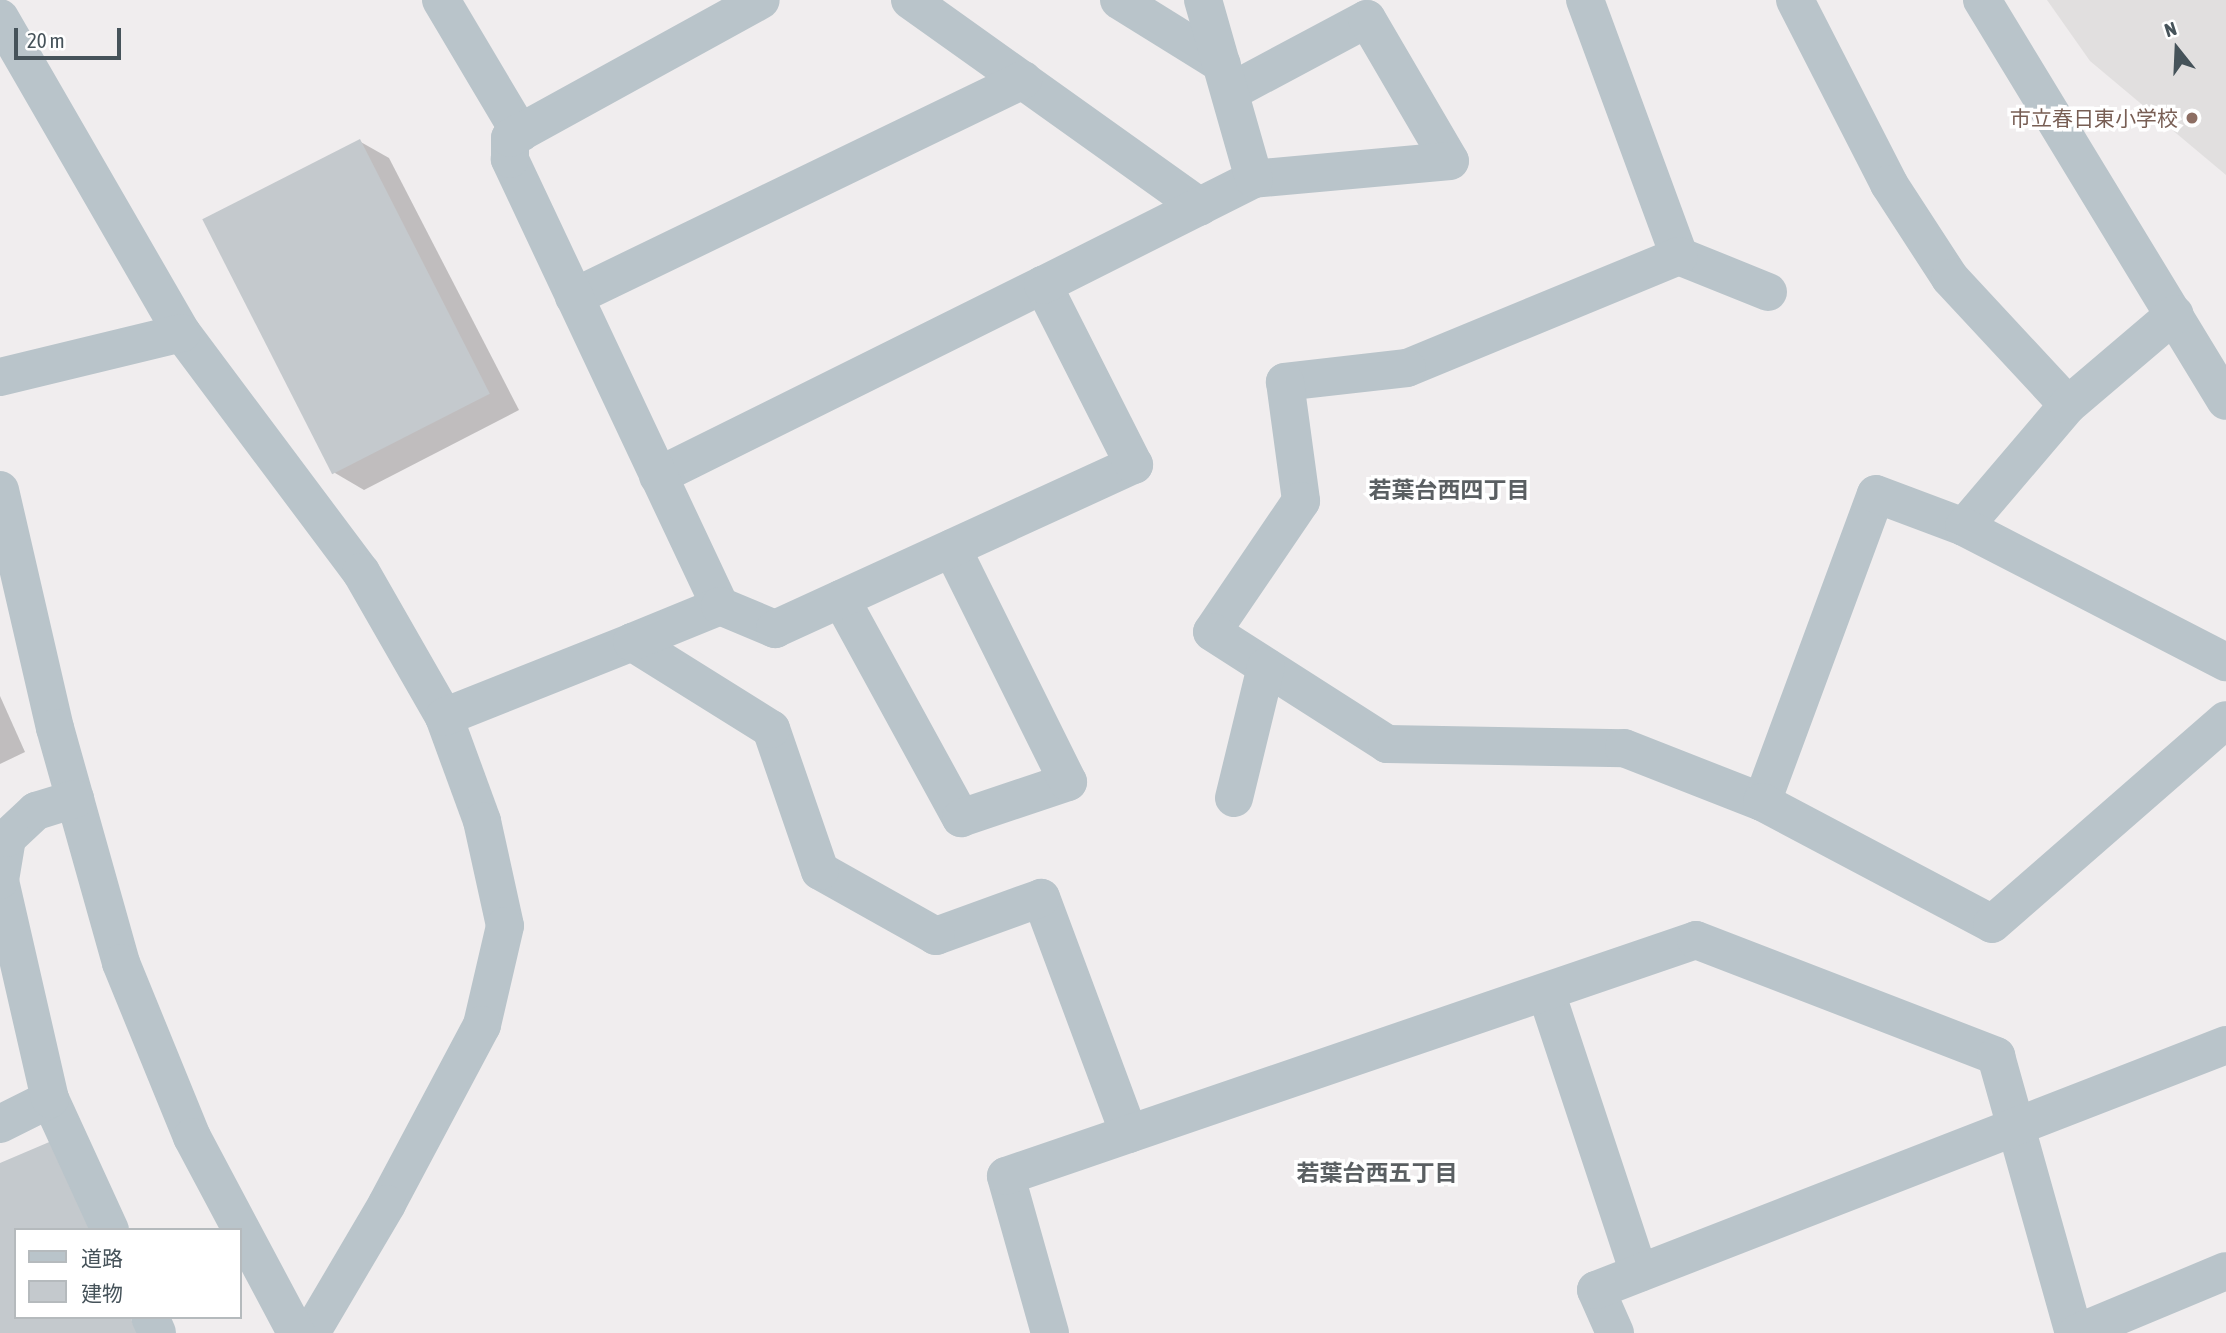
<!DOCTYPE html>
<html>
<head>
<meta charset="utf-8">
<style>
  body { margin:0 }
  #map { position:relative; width:2226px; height:1333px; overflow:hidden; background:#f0edee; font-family:"Asap Condensed","Noto Sans JP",sans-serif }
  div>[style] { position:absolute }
  .education>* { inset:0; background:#e1dfdf }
  .shadow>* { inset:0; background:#0003 }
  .building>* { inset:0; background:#c4c9cd; transform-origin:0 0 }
  .minor>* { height:38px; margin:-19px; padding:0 19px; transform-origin:19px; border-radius:19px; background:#b9c4ca }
  .dots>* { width:19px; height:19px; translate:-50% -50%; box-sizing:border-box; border:4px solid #fff; border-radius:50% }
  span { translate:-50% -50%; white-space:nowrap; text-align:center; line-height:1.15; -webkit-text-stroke:7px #fff; paint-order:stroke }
  .education-label { font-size:21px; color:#785e54 }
  .right { translate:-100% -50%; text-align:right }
  .neighbourhood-label { font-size:23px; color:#5a5f62; font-weight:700 }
  .legend { position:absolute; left:14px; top:1228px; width:228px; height:91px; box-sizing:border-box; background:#fff; border:2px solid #b5babd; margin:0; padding:9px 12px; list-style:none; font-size:21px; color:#46535a }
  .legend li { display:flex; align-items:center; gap:14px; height:35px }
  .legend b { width:35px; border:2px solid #b5babd }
  .north { position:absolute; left:2142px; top:14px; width:70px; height:70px; -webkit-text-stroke:5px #fff; paint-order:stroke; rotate:342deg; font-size:19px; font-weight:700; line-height:28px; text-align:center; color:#46535a }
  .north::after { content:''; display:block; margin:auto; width:24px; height:32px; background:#46535a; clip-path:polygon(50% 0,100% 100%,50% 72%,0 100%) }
  .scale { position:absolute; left:14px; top:28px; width:107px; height:32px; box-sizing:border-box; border:4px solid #46535a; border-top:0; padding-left:9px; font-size:21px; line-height:24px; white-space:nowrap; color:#46535a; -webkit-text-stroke:5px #fff; paint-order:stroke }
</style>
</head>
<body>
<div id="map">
  <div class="education">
    <i style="clip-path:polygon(2047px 0,2226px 0,2226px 175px,2090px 61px)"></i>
  </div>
  <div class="shadow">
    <i style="clip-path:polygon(359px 141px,389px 158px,519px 410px,364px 490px,335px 473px)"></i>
    <i style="clip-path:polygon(0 696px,25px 752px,0 764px)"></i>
  </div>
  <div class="building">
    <i style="left:360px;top:139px;width:286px;height:177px;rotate:63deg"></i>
    <i style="clip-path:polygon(54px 1140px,93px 1230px,16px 1230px,16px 1317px,130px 1317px,137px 1333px,0 1333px,0 1163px)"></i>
  </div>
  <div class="minor">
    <i style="left:441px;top:0;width:155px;rotate:59.3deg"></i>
    <i style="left:910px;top:0;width:356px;rotate:35.5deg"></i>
    <i style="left:1119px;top:0;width:121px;rotate:31.9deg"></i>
    <i style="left:1585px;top:0;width:273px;rotate:69.8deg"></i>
    <i style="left:1795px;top:0;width:207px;rotate:62.9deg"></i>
    <i style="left:1889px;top:184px;width:112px;rotate:57deg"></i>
    <i style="left:1950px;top:278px;width:173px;rotate:47.1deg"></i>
    <i style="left:1982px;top:0;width:469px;rotate:58.7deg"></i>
    <i style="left:0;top:18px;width:364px;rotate:60deg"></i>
    <i style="left:182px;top:333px;width:299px;rotate:53.2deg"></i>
    <i style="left:361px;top:572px;width:167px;rotate:60.2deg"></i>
    <i style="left:444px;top:717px;width:111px;rotate:69.9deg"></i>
    <i style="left:482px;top:821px;width:107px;rotate:77.6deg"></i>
    <i style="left:505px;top:926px;width:102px;rotate:103.1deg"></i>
    <i style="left:482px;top:1025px;width:203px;rotate:118deg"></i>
    <i style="left:387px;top:1204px;width:150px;rotate:120.5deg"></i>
    <i style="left:1230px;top:92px;width:155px;rotate:-28.1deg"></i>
    <i style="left:1367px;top:19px;width:164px;rotate:59.7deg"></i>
    <i style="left:1450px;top:161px;width:197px;rotate:174.8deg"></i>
    <i style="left:1768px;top:292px;width:96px;rotate:-158deg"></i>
    <i style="left:1679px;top:256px;width:294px;rotate:157.6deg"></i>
    <i style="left:1407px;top:368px;width:123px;rotate:173.5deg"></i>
    <i style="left:1285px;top:382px;width:120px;rotate:82.3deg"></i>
    <i style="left:1301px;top:501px;width:158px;rotate:124.2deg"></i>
    <i style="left:1212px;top:632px;width:208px;rotate:32.6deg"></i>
    <i style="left:1387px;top:744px;width:237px;rotate:1deg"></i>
    <i style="left:1624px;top:748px;width:148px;rotate:21.4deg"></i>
    <i style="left:1762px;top:802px;width:328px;rotate:-69.7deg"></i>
    <i style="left:1876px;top:494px;width:94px;rotate:20.6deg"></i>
    <i style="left:1964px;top:527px;width:160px;rotate:-49.6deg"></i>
    <i style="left:2068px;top:405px;width:140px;rotate:-40.4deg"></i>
    <i style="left:574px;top:297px;width:499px;rotate:-25.8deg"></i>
    <i style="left:0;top:377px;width:187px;rotate:-13.6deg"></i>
    <i style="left:658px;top:476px;width:430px;rotate:-26.4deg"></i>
    <i style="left:0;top:490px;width:244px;rotate:77deg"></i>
    <i style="left:55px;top:728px;width:244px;rotate:74.3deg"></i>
    <i style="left:121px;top:963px;width:188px;rotate:67.8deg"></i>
    <i style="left:192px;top:1137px;width:222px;rotate:62deg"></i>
    <i style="left:1964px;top:527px;width:295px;rotate:27.3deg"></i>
    <i style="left:841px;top:599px;width:250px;rotate:61.3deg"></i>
    <i style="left:961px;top:818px;width:113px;rotate:-18.6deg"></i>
    <i style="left:1068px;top:782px;width:261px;rotate:-116.4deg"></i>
    <i style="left:720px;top:606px;width:494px;rotate:-115.2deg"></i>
    <i style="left:510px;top:159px;width:21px;rotate:-90deg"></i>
    <i style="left:510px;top:138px;width:286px;rotate:-28.8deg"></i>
    <i style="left:444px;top:717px;width:202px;rotate:-21.7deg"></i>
    <i style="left:1234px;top:798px;width:135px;rotate:-76.3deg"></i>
    <i style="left:1762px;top:802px;width:260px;rotate:27.9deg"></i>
    <i style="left:1992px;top:924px;width:310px;rotate:-41.1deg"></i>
    <i style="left:1546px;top:992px;width:296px;rotate:71.7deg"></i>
    <i style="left:50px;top:1099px;width:144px;rotate:65.4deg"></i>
    <i style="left:0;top:1124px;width:56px;rotate:-26.6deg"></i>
    <i style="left:50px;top:1099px;width:225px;rotate:-102.9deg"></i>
    <i style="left:0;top:880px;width:43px;rotate:-80.5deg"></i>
    <i style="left:7px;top:838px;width:40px;rotate:-43deg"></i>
    <i style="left:36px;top:811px;width:41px;rotate:-17.1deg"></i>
    <i style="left:1129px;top:1134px;width:252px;rotate:-110.4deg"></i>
    <i style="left:1041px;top:898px;width:112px;rotate:160.1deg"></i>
    <i style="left:936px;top:936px;width:133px;rotate:-150.7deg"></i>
    <i style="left:820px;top:871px;width:150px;rotate:-109deg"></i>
    <i style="left:771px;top:729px;width:164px;rotate:-148deg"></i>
    <i style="left:632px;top:642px;width:95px;rotate:-22.2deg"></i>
    <i style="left:720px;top:606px;width:60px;rotate:22.7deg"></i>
    <i style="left:775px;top:629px;width:395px;rotate:-24.6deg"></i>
    <i style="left:1134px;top:465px;width:202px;rotate:-116.8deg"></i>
    <i style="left:1043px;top:285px;width:236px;rotate:-26.7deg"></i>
    <i style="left:1254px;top:179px;width:186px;rotate:-105.9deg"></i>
    <i style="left:150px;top:1317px;width:17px;rotate:66deg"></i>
    <i style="left:1050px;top:1333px;width:163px;rotate:-105.7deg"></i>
    <i style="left:1006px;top:1176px;width:729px;rotate:-18.88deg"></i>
    <i style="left:1696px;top:940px;width:322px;rotate:21.1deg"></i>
    <i style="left:1996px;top:1056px;width:288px;rotate:74.3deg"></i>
    <i style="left:1615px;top:1333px;width:47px;rotate:-113.8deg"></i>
    <i style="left:1596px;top:1290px;width:676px;rotate:-21.25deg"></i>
    <i style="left:2077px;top:1333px;width:161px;rotate:-22.6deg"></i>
  </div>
  <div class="dots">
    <i style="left:2192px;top:118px;background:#8d6e63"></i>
  </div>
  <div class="education-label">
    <span class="right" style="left:2178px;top:118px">市立春日東小学校</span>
  </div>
  <div class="neighbourhood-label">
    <span style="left:1449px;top:490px">若葉台西四丁目</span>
    <span style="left:1377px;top:1173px">若葉台西五丁目</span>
  </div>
  <ul class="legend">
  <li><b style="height:9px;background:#b9c4ca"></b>道路</li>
  <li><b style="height:19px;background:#c4c9cd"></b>建物</li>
  </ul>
  <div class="north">N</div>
  <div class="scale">20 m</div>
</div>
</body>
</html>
